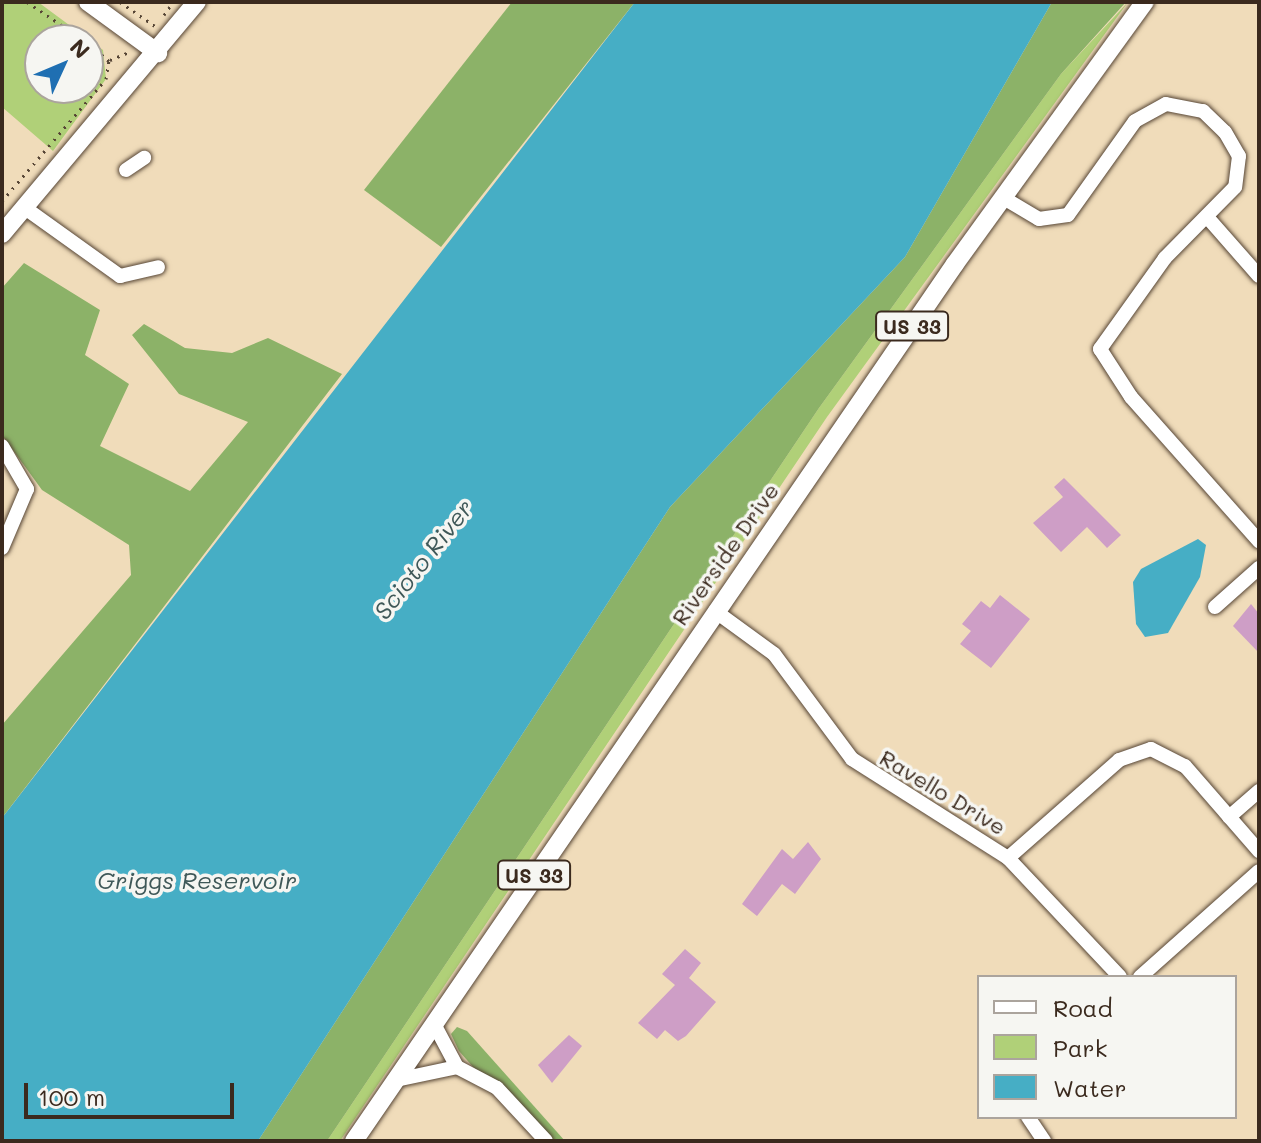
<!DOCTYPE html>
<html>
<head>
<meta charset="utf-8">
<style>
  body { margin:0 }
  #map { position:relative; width:1261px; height:1143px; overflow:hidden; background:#f0dcba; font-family:Mali,sans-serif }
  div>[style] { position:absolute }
  .green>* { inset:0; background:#b0d078 }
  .forest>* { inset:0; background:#8cb268 }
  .water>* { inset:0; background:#46aec5 }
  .building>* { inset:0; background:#ce9ec6 }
  .path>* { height:3px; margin-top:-1.5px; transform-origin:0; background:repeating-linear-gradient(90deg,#564535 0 2px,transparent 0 8px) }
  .roads { filter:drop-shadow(0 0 2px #564535) drop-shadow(0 0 2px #564535) }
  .minor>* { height:14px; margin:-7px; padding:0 7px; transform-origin:7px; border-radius:7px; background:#fff }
  .major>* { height:18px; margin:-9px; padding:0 9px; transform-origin:9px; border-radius:9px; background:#fff }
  span { translate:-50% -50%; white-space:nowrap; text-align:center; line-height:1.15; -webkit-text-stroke:7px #f6f6f2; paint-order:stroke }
  .shield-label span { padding:2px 6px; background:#f6f6f2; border:2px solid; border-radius:6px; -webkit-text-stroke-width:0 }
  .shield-label { font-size:20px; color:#3b2a1e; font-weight:700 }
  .street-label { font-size:22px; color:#3b2a1e }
  .water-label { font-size:24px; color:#3f5858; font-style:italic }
  .frame { position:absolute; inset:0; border:4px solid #3b2a1e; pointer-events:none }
  .legend { position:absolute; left:977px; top:975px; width:260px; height:144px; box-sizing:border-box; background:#f6f6f2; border:2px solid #aba49d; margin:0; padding:10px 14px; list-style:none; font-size:24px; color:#3b2a1e }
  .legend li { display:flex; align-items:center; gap:16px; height:40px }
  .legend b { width:40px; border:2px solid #aba49d }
  .north { position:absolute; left:24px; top:24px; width:80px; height:80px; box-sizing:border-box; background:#f6f6f2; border:2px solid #aba49d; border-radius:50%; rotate:46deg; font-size:22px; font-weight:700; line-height:32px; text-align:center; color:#3b2a1e }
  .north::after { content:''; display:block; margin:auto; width:28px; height:36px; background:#1f6fb2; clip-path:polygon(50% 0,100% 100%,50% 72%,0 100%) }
  .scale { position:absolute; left:24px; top:1083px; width:210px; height:36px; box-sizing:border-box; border:4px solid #3b2a1e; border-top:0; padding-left:10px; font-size:24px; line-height:28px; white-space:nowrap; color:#3b2a1e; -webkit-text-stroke:6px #f6f6f2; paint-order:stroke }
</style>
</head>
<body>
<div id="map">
  <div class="green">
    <i style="clip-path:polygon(evenodd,2px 2px,38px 2px,103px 50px,106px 79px,53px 151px,2px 107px,2px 2px,40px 40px,88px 40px,88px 88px,40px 88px,40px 40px)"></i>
    <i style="clip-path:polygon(1128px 2px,827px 417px,340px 1141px,327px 1141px,819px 408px,1061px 74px)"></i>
  </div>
  <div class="forest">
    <i style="clip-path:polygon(512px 2px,635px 2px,441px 247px,364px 190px)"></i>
    <i style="clip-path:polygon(1052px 2px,1126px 2px,1061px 74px,819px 408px,327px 1141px,258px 1141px,670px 507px,905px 257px)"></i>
    <i style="clip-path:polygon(24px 263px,100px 310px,85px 355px,129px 384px,100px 446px,190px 491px,248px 422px,179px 394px,132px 335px,144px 324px,185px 348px,232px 353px,268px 338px,342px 374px,2px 818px,2px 725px,131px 575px,129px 545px,42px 490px,2px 435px,2px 288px)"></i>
    <i style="clip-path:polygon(457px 1027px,467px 1031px,565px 1141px,538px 1141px,459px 1051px,451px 1034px)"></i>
  </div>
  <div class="water">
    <i style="clip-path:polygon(635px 2px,1052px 2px,905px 257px,670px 507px,258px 1141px,2px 1141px,2px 818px)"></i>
    <i style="clip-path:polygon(1198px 539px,1206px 545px,1200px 577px,1168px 633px,1145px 637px,1136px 624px,1133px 582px,1141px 569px)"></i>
  </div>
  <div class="building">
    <i style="clip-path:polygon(1064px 478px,1121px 535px,1107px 548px,1087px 527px,1061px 552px,1033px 523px,1063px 497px,1054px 487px)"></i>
    <i style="clip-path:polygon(1000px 595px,1030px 619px,991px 668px,960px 644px,971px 631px,962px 624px,981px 601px,990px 608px)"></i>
    <i style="clip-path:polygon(1251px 604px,1259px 614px,1259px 653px,1233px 626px)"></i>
    <i style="clip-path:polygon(808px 842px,821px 859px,795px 894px,782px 884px,757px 916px,742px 904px,782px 849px,793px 859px)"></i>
    <i style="clip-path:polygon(685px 949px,701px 963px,689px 978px,716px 1002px,686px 1036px,678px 1041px,665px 1030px,657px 1039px,638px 1023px,675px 985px,662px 974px)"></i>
    <i style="clip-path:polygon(569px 1035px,582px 1046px,552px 1083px,538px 1065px)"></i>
  </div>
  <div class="path">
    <i style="left:27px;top:2px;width:69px;rotate:33.7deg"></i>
    <i style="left:120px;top:2px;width:42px;rotate:34.4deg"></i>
    <i style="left:164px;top:15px;width:16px;rotate:-55deg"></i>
    <i style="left:110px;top:60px;width:21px;rotate:-23deg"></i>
    <i style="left:2px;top:201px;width:160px;rotate:-49.6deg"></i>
    <i style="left:106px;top:79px;width:18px;rotate:-81deg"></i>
    <i style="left:109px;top:61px;width:28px;rotate:-139deg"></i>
  </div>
  <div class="roads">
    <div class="minor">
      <i style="left:126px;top:170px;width:22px;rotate:-34deg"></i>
      <i style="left:1002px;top:197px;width:43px;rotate:30.7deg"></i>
      <i style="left:1039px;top:219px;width:29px;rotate:-8deg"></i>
      <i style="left:1068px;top:215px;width:115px;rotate:-54.5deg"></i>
      <i style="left:1135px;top:121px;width:35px;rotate:-29deg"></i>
      <i style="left:1166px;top:104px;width:38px;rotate:11deg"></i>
      <i style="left:1203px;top:111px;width:30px;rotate:44deg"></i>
      <i style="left:1225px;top:132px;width:28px;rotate:60deg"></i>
      <i style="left:1239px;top:156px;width:31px;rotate:97deg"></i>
      <i style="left:1235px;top:187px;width:100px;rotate:134.6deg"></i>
      <i style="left:1165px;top:258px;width:112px;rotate:125.5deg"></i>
      <i style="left:1100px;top:349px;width:57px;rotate:57.1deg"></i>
      <i style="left:1131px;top:397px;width:193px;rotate:48.4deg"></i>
      <i style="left:25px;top:208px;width:117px;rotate:35.6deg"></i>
      <i style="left:120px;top:276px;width:39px;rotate:-13deg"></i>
      <i style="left:1208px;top:218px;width:77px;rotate:48.7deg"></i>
      <i style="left:2px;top:446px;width:50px;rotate:59.8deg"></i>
      <i style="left:27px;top:489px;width:64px;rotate:113deg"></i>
      <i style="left:1215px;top:607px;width:59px;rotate:-41.6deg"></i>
      <i style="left:715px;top:611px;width:73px;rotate:36.1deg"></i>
      <i style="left:774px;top:654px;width:131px;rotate:53.4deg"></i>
      <i style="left:852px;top:759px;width:185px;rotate:32.4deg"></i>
      <i style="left:1008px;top:858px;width:163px;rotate:46.7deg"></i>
      <i style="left:1229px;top:817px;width:40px;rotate:-41deg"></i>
      <i style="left:1008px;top:858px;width:148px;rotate:-41.4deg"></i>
      <i style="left:1119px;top:760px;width:34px;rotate:-19deg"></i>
      <i style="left:1151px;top:749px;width:38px;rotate:27deg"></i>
      <i style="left:1185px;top:766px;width:113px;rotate:49deg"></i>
      <i style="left:1140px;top:977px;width:159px;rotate:-41.7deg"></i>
      <i style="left:457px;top:1067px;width:45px;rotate:27.7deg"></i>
      <i style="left:497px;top:1088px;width:72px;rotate:47.2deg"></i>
      <i style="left:396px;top:1080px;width:62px;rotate:-12deg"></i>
      <i style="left:457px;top:1067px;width:49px;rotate:-118.1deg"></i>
      <i style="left:1028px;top:1117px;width:29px;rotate:56deg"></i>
    </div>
    <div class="major">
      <i style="left:88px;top:2px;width:87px;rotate:36.1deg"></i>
      <i style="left:2px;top:234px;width:303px;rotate:-50deg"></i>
      <i style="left:354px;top:1141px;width:1063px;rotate:-55.58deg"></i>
      <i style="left:955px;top:264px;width:324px;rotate:-54.1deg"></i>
    </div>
  </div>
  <div class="shield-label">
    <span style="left:912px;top:326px">US 33</span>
    <span style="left:534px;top:875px">US 33</span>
  </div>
  <div class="street-label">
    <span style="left:725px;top:554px;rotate:-55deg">Riverside Drive</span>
    <span style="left:943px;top:792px;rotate:31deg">Ravello Drive</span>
  </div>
  <div class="water-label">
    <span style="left:423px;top:559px;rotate:-52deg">Scioto River</span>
    <span style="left:197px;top:880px">Griggs Reservoir</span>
  </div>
  <div class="frame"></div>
  <ul class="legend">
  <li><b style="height:10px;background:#fff"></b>Road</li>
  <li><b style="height:22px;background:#b0d078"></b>Park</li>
  <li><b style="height:22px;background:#46aec5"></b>Water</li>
  </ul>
  <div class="north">N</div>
  <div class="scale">100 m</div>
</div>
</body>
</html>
